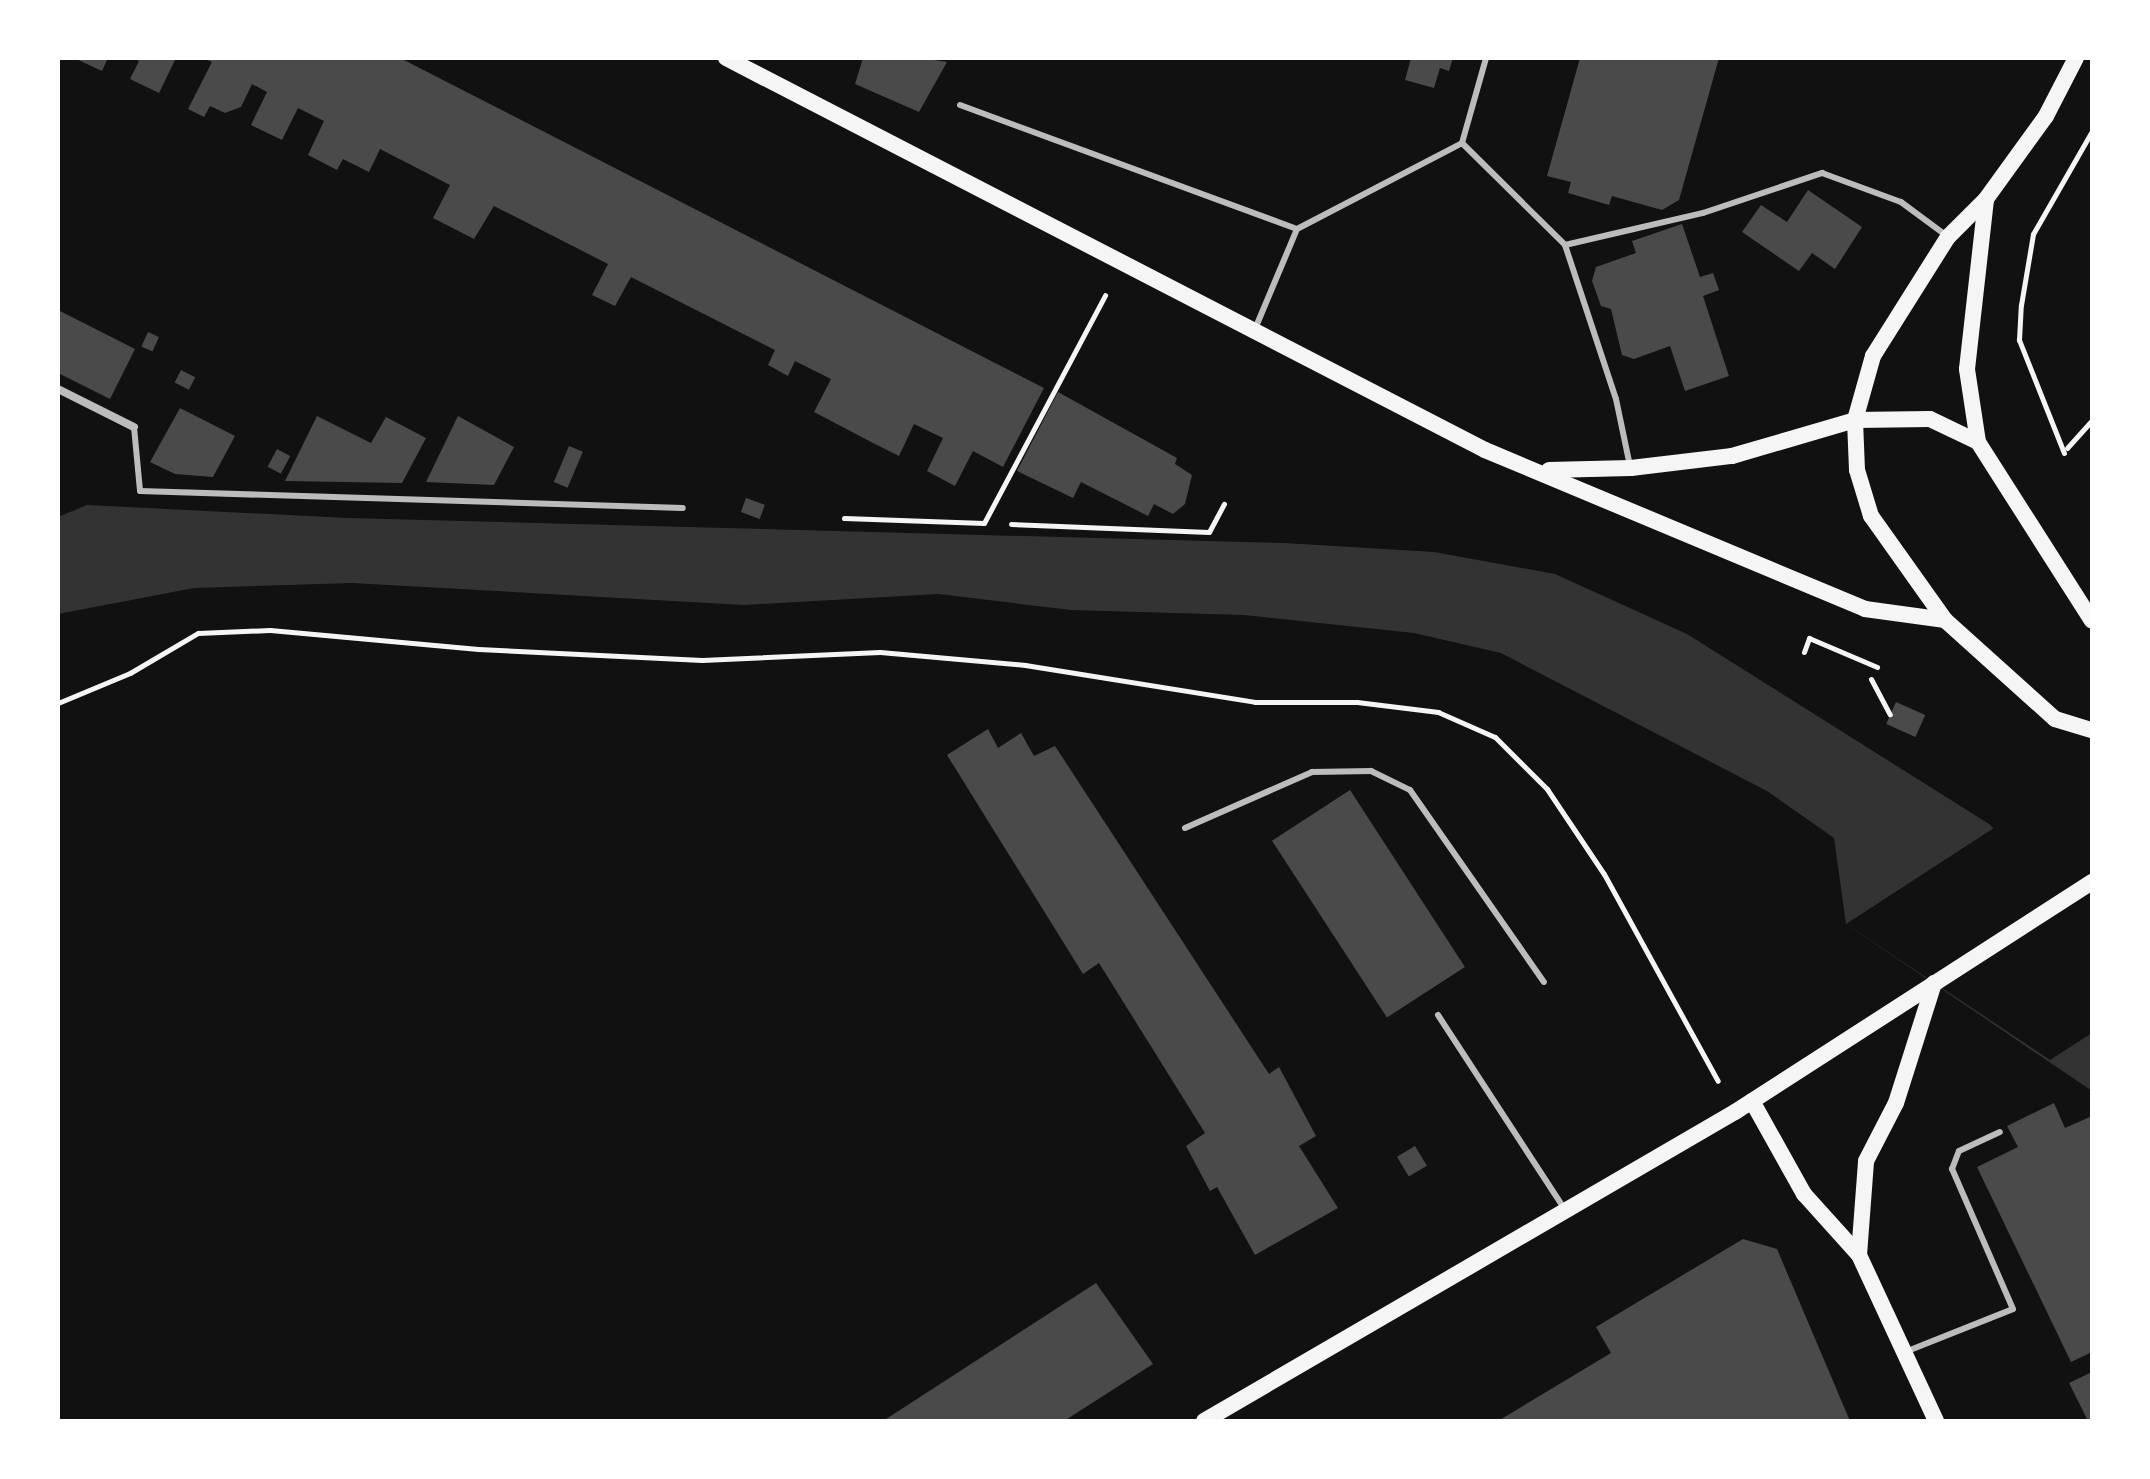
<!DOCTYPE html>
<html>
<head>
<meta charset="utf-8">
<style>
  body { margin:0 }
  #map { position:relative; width:2150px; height:1479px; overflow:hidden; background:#111; font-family:Montserrat,sans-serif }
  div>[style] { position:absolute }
  .water>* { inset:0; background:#333 }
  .pier>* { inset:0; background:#111 }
  .building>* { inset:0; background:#4a4a4a; transform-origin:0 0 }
  .path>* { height:5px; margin:-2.5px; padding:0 2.5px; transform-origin:2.5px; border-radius:2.5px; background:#f5f5f5 }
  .service>* { height:6px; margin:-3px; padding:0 3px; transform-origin:3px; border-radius:3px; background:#bcbcbc }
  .minor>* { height:8px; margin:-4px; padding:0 4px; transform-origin:4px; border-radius:4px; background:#bcbcbc }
  .secondary>* { height:16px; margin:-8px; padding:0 8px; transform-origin:8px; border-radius:8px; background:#f5f5f5 }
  span { translate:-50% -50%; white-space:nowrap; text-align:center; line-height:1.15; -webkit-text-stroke:7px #fff; paint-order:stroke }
  .frame { position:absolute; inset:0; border:60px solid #fff; pointer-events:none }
</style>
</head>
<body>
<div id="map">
  <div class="water">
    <i style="clip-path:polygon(87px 505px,348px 518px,1284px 543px,1434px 552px,1555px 574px,1687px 634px,1989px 824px,2092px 925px,2092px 1091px,1846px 924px,1834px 838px,1767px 791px,1501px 653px,1414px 633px,1244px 615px,1071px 610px,938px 594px,744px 605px,352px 583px,194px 588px,58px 614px,58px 517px)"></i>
  </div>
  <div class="pier">
    <i style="clip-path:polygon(1997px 826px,2092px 920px,2092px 1033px,2050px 1060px,1846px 924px)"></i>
  </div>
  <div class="building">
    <i style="clip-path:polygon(74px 58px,108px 58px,102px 71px)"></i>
    <i style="clip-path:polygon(133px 58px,176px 58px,159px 93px,130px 79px,139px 61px)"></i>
    <i style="clip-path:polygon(203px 58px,400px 58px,1044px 388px,1003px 467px,973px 451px,955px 486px,927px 471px,943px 438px,914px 424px,899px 456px,873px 443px,814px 412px,831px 379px,795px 361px,788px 376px,768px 365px,775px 350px,631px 277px,615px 306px,592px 295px,608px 264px,494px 206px,474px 239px,433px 218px,450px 185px,380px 149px,369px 172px,343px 159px,337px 170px,308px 155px,324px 121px,298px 108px,282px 140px,251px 125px,267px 92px,252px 84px,241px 107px,225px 113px,210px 106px,204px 117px,188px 109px,212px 62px)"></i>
    <i style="clip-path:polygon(863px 58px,921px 58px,947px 62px,919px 112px,855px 84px)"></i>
    <i style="clip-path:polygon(1411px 58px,1453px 58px,1449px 71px,1440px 68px,1434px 88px,1405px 80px)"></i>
    <i style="clip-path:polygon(1580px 58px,1719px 58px,1679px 200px,1662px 210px,1612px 196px,1609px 205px,1568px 193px,1571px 182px,1547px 176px)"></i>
    <i style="clip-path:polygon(1808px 190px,1862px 227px,1835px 269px,1812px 253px,1799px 271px,1742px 232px,1761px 205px,1787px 222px)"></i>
    <i style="clip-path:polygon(1682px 224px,1700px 277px,1713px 273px,1719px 290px,1703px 296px,1729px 376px,1685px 391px,1670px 346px,1634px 359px,1622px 355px,1611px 309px,1601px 306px,1592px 281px,1596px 267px,1636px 253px,1632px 241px)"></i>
    <i style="clip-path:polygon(58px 310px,135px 349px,110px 399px,58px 373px)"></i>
    <i style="left:148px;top:332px;width:12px;height:16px;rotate:24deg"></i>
    <i style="left:181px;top:370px;width:16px;height:14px;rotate:27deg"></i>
    <i style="clip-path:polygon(1058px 392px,1177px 458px,1175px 464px,1192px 475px,1185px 504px,1173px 514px,1154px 504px,1148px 516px,1081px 482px,1073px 498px,1017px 471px)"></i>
    <i style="clip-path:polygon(180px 408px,235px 436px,213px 477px,175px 474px,150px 462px)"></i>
    <i style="clip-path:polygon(317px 416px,371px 443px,386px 417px,426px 438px,402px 483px,285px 481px)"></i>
    <i style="clip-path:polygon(458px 416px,514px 447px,494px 485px,426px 482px)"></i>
    <i style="left:569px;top:446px;width:15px;height:39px;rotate:23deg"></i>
    <i style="left:277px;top:449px;width:15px;height:20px;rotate:28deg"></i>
    <i style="left:746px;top:498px;width:20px;height:15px;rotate:20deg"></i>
    <i style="left:1896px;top:702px;width:32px;height:24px;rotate:24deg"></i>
    <i style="clip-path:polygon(988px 729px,998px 748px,1021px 733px,1034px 756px,1055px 746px,1269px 1074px,1279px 1067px,1316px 1136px,1299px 1146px,1338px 1208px,1255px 1255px,1217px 1187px,1210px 1191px,1186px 1146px,1205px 1133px,1099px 963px,1083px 974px,947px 755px)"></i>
    <i style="left:1350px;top:790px;width:211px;height:93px;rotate:57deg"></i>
    <i style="clip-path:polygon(2054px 1103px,2065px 1128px,2092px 1116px,2092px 1352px,2071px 1362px,1977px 1167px,2018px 1147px,2007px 1126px)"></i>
    <i style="left:1415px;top:1146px;width:23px;height:21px;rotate:59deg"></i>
    <i style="clip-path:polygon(1743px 1239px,1777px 1249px,1850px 1421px,1498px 1421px,1611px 1353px,1596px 1327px)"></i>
    <i style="clip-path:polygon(1096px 1283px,1153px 1364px,1064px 1421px,883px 1421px)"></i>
    <i style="clip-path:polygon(2092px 1372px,2092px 1421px,2088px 1421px,2069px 1383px)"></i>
  </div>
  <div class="path">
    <i style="left:2067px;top:448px;width:38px;rotate:-48deg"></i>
    <i style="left:2064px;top:453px;width:122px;rotate:-111.7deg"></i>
    <i style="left:2019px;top:340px;width:35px;rotate:-87deg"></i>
    <i style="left:2021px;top:305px;width:72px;rotate:-80.4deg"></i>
    <i style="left:2033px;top:234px;width:119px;rotate:-60.2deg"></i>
    <i style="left:844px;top:518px;width:140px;rotate:2deg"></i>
    <i style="left:984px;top:523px;width:258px;rotate:-62deg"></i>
    <i style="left:1011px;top:524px;width:198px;rotate:2.3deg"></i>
    <i style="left:1209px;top:532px;width:32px;rotate:-62deg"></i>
    <i style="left:1804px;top:652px;width:15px;rotate:-70deg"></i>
    <i style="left:1809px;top:638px;width:74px;rotate:23.1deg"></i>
    <i style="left:1871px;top:679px;width:40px;rotate:62deg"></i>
    <i style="left:58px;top:703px;width:78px;rotate:-22.6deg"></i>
    <i style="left:130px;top:673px;width:79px;rotate:-30.5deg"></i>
    <i style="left:198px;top:633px;width:72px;rotate:-2.4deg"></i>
    <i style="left:270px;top:630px;width:209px;rotate:5.2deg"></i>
    <i style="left:478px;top:649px;width:224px;rotate:2.8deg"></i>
    <i style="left:702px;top:660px;width:178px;rotate:-2.6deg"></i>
    <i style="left:880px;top:652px;width:146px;rotate:5.1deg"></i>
    <i style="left:1025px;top:665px;width:233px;rotate:9.1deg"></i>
    <i style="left:1255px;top:702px;width:102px"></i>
    <i style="left:1357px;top:702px;width:82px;rotate:7deg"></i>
    <i style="left:1438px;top:712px;width:62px;rotate:23.7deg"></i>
    <i style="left:1495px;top:737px;width:74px;rotate:45deg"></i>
    <i style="left:1547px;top:789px;width:102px;rotate:56.2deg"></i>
    <i style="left:1604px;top:874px;width:236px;rotate:61.2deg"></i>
  </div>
  <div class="service">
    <i style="left:960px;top:105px;width:359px;rotate:20.2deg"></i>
    <i style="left:1297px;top:229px;width:186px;rotate:-27.5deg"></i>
    <i style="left:1462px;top:143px;width:88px;rotate:-74.2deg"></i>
    <i style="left:1462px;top:143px;width:145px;rotate:44.7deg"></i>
    <i style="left:1565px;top:245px;width:162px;rotate:71.7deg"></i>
    <i style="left:1616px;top:399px;width:68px;rotate:78.2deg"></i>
    <i style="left:1565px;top:245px;width:142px;rotate:-13.1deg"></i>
    <i style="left:1703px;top:213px;width:126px;rotate:-18.6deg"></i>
    <i style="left:1822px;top:173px;width:84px;rotate:20.2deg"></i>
    <i style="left:1901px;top:202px;width:57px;rotate:36.5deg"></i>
    <i style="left:1255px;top:329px;width:108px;rotate:-67.2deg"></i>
    <i style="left:134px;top:427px;width:64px;rotate:84.6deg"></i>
    <i style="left:140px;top:491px;width:543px;rotate:1.79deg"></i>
    <i style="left:1185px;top:828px;width:139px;rotate:-23.8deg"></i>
    <i style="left:1312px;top:772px;width:59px;rotate:-1deg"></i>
    <i style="left:1371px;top:771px;width:43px;rotate:26deg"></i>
    <i style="left:1410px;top:790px;width:234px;rotate:55.1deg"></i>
    <i style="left:1438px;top:1015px;width:230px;rotate:56.9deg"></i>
    <i style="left:1905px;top:1352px;width:116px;rotate:-21.7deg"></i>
    <i style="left:2013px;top:1309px;width:153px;rotate:-113.5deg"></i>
    <i style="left:1952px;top:1169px;width:19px;rotate:-69deg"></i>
    <i style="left:1959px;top:1151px;width:45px;rotate:-24.9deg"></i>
  </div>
  <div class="minor">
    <i style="left:58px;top:389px;width:85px;rotate:26.6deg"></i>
  </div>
  <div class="secondary">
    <i style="left:726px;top:58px;width:854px;rotate:27.31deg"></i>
    <i style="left:1485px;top:450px;width:412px;rotate:22.7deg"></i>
    <i style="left:1865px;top:609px;width:81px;rotate:7.8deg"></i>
    <i style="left:1945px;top:620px;width:148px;rotate:42deg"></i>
    <i style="left:2055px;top:719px;width:39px;rotate:17deg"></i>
    <i style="left:1978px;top:442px;width:74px;rotate:-98.6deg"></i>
    <i style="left:1967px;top:369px;width:171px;rotate:-83.6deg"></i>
    <i style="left:1549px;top:470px;width:82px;rotate:-1.4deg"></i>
    <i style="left:1631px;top:468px;width:102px;rotate:-6.8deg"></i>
    <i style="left:1732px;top:456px;width:128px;rotate:-16.3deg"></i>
    <i style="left:1855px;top:420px;width:75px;rotate:-0.8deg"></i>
    <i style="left:1930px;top:419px;width:53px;rotate:25.6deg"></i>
    <i style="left:1978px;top:442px;width:212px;rotate:57.5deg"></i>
    <i style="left:1945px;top:620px;width:128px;rotate:-125.4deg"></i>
    <i style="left:1871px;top:516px;width:48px;rotate:-106.9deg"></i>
    <i style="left:1857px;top:470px;width:50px;rotate:-92.3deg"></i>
    <i style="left:1855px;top:420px;width:66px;rotate:-74.3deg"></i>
    <i style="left:1873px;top:356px;width:141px;rotate:-57.8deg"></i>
    <i style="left:1948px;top:237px;width:54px;rotate:-45deg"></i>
    <i style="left:1986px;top:199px;width:102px;rotate:-54.1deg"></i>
    <i style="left:2046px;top:116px;width:65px;rotate:-62.7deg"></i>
    <i style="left:1752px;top:1101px;width:107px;rotate:60.8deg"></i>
    <i style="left:1804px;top:1194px;width:82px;rotate:48deg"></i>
    <i style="left:1859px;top:1255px;width:183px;rotate:65.1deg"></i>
    <i style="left:1859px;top:1255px;width:94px;rotate:-85.7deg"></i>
    <i style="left:1866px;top:1161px;width:65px;rotate:-62.7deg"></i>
    <i style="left:1896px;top:1103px;width:126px;rotate:-72.4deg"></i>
    <i style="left:1204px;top:1421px;width:614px;rotate:-30.2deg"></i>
    <i style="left:1735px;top:1112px;width:425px;rotate:-32.8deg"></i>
  </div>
  <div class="frame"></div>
</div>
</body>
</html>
